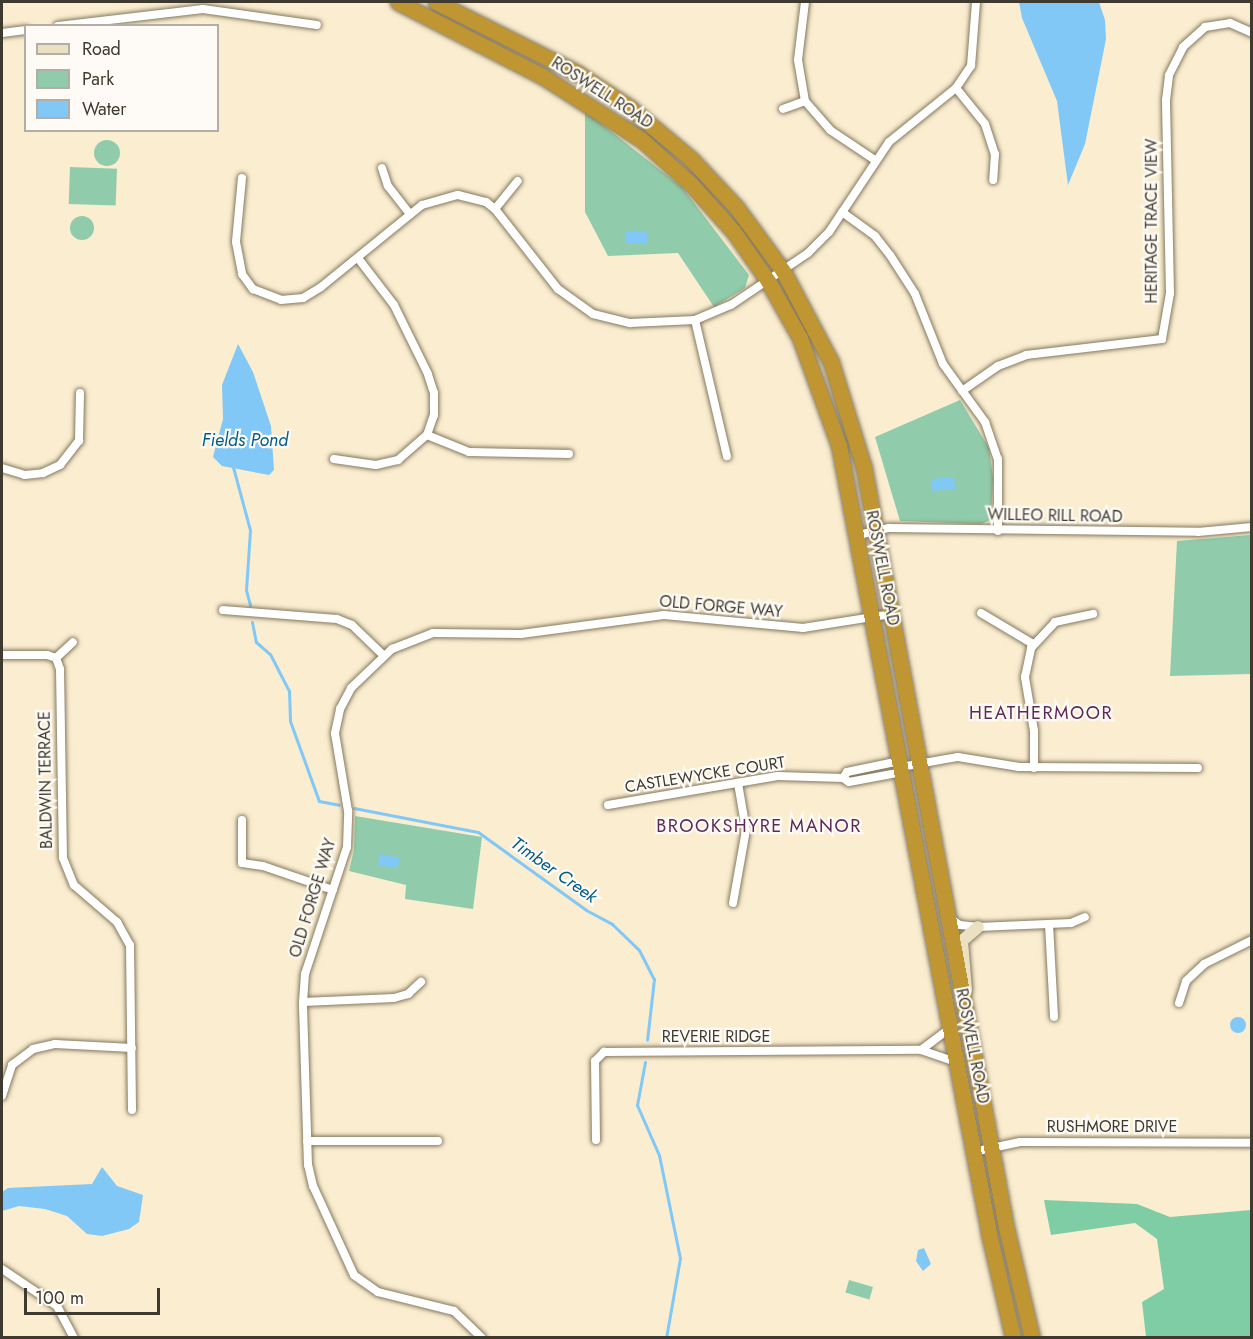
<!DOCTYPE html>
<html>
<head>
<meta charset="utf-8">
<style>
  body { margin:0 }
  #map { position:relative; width:1253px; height:1339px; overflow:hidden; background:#faedd0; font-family:Jost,sans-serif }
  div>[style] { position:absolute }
  .green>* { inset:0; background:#90ccab; transform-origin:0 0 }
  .round { border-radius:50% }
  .forest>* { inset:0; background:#7fcda4 }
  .water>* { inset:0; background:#81c8f7; transform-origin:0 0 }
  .stream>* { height:3px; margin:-1.5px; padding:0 1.5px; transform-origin:1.5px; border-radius:1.5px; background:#81c8f7 }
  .roads { filter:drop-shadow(0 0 2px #85795f) drop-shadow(0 0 2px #85795f) }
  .street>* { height:8px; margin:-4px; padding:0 4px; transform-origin:4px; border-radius:4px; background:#fff }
  .secondary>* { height:12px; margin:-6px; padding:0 6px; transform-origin:6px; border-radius:6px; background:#ece0c2 }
  .highway>* { height:15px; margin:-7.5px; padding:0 7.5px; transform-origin:7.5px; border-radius:7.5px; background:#c09632 }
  span { translate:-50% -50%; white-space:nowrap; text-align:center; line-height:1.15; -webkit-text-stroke:4.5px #fefbf6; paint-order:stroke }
  .street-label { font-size:16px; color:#3f3a2f }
  .water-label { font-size:18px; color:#005d88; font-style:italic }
  .neighbourhood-label { font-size:18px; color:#5d2957; letter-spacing:1.5px }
  .frame { position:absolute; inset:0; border:3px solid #3f3a2f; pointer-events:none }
  .legend { position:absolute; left:24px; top:24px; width:195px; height:108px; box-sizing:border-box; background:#fefbf6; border:2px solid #b2aea6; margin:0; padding:8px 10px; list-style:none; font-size:18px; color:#3f3a2f }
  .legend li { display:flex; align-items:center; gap:12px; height:30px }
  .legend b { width:30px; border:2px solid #b2aea6 }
  .scale { position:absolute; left:24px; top:1288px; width:136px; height:27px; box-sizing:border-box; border:3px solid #3f3a2f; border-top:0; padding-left:8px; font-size:18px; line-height:21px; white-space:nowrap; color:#3f3a2f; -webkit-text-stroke:4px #fefbf6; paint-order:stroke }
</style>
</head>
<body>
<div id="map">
  <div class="green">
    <i style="clip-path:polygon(585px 111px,682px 187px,749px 275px,745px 288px,714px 307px,678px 253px,608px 256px,585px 212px)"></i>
    <i class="round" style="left:94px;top:140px;width:26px;height:26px"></i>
    <i style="left:70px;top:167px;width:47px;height:37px;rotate:2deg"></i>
    <i class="round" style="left:70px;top:216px;width:24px;height:24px"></i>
    <i style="clip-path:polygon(960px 400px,989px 448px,993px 478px,991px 520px,981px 524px,900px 521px,875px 437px)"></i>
    <i style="clip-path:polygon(1251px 535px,1251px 674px,1170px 676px,1177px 541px)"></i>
    <i style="clip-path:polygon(355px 816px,482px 837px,473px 909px,405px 899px,406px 885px,349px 871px,354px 850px)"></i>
    <i style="left:849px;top:1280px;width:25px;height:13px;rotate:16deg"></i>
  </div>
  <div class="forest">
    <i style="clip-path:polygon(1044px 1200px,1137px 1204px,1170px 1217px,1251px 1210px,1251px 1337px,1146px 1337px,1142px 1302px,1164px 1289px,1157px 1239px,1135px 1223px,1051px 1235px)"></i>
  </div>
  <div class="water">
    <i style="clip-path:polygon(1019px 2px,1099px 2px,1105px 20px,1106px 39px,1085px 144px,1068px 185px,1057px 101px,1022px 18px)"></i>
    <i style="left:626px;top:232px;width:21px;height:11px"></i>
    <i style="clip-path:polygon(238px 344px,253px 372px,271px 426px,274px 470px,269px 475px,222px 466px,213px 457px,223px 419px,222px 385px)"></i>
    <i style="left:954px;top:477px;width:12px;height:23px;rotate:85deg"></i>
    <i style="left:380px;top:854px;width:20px;height:11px;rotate:11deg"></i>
    <i class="round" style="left:1230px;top:1017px;width:16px;height:16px"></i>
    <i style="clip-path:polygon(102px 1167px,117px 1186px,143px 1195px,139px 1222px,129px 1229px,102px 1236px,87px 1234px,67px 1216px,45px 1209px,19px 1206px,2px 1211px,2px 1192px,8px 1188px,92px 1184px)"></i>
    <i style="clip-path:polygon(924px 1248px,931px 1264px,923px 1271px,916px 1261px,918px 1250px)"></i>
  </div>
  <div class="stream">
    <i style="left:233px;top:467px;width:65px;rotate:74.9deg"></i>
    <i style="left:250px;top:530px;width:60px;rotate:93.8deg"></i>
    <i style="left:246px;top:590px;width:16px;rotate:75deg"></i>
    <i style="left:252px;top:622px;width:20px;rotate:79deg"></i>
    <i style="left:256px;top:642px;width:18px;rotate:41deg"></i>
    <i style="left:270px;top:654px;width:42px;rotate:62.8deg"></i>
    <i style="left:289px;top:691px;width:30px;rotate:88deg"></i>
    <i style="left:290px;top:721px;width:85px;rotate:70.1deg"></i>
    <i style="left:319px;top:801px;width:20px;rotate:11deg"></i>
    <i style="left:354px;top:808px;width:126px;rotate:11deg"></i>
    <i style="left:478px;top:832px;width:133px;rotate:35.8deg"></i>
    <i style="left:586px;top:910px;width:30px;rotate:28deg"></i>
    <i style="left:612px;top:924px;width:37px;rotate:44deg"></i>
    <i style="left:639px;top:950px;width:33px;rotate:63deg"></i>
    <i style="left:654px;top:979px;width:61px;rotate:96.5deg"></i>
    <i style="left:645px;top:1062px;width:44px;rotate:100.5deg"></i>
    <i style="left:637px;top:1105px;width:55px;rotate:66.3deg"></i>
    <i style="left:659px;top:1155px;width:105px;rotate:78.5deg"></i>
    <i style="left:680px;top:1258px;width:81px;rotate:99.9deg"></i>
  </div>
  <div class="roads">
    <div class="street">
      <i style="left:805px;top:2px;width:58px;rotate:96.9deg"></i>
      <i style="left:798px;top:60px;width:42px;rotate:80.3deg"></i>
      <i style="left:805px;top:101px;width:38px;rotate:49deg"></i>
      <i style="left:830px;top:130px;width:54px;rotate:33.7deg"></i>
      <i style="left:58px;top:26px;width:146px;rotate:-6.7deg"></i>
      <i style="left:203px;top:9px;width:115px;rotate:8deg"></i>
      <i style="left:2px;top:33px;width:24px;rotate:-7deg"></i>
      <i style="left:956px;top:88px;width:46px;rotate:51.1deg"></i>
      <i style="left:985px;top:124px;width:32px;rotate:72deg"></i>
      <i style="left:995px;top:154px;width:26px;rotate:94deg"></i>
      <i style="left:783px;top:109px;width:23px;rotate:-20deg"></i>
      <i style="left:382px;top:168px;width:19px;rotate:72deg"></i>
      <i style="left:388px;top:186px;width:36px;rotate:52deg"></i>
      <i style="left:242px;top:178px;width:64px;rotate:95.4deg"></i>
      <i style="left:236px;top:242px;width:33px;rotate:79deg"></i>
      <i style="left:242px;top:274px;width:19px;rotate:54deg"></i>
      <i style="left:253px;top:289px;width:30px;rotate:21deg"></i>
      <i style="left:281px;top:300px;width:22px;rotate:-5deg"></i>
      <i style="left:303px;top:298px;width:21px;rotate:-31deg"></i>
      <i style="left:321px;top:287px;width:130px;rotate:-39.1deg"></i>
      <i style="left:422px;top:205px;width:37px;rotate:-16deg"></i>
      <i style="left:458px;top:195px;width:29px;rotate:14deg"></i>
      <i style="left:486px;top:202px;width:11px;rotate:38deg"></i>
      <i style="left:495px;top:209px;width:102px;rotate:51.8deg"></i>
      <i style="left:558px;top:289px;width:43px;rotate:35.5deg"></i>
      <i style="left:593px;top:314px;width:38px;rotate:14deg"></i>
      <i style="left:630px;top:323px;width:65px;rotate:-2.6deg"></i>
      <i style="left:695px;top:320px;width:39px;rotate:-23deg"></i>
      <i style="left:731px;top:305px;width:93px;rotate:-34deg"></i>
      <i style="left:808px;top:253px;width:30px;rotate:-45deg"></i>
      <i style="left:829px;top:232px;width:108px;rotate:-56.3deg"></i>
      <i style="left:889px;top:142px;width:86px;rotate:-38.9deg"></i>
      <i style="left:956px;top:88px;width:27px;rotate:-56deg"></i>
      <i style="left:971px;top:66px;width:64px;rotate:-85.5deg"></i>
      <i style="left:495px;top:209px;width:36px;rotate:-51deg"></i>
      <i style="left:842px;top:212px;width:41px;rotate:36deg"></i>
      <i style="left:875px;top:236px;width:24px;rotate:52deg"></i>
      <i style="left:890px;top:255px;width:46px;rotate:57.3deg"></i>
      <i style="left:915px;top:294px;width:75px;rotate:68.2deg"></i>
      <i style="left:943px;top:364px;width:72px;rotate:54.1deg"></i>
      <i style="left:985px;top:422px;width:39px;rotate:71deg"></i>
      <i style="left:998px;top:459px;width:72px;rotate:90deg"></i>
      <i style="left:695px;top:320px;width:140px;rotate:76.8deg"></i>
      <i style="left:962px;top:391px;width:44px;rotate:-34.8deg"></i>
      <i style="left:998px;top:366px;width:30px;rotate:-21deg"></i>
      <i style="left:1026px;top:355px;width:137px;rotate:-6.7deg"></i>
      <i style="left:1162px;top:339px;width:47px;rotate:-80.1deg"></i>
      <i style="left:1170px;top:293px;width:193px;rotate:-91.2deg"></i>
      <i style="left:1166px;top:100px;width:25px;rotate:-83deg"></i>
      <i style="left:1169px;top:75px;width:31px;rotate:-63deg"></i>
      <i style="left:1183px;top:47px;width:30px;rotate:-42deg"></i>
      <i style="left:1205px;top:27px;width:25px;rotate:-9deg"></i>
      <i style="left:1230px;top:23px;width:24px;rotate:24deg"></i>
      <i style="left:427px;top:435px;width:45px;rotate:22deg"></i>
      <i style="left:469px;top:452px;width:100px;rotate:1.1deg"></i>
      <i style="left:334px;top:459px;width:42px;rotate:8.1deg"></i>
      <i style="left:376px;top:465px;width:23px;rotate:-13deg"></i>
      <i style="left:398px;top:460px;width:38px;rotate:-41deg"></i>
      <i style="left:427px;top:435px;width:21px;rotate:-71deg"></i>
      <i style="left:434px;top:415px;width:22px;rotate:-90deg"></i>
      <i style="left:434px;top:393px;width:20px;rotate:-108deg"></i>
      <i style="left:428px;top:374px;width:77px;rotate:-116.2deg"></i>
      <i style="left:394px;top:305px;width:59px;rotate:-127.5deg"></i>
      <i style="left:2px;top:468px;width:24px;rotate:17deg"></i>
      <i style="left:25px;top:475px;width:18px;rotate:-6deg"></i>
      <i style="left:43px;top:473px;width:19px;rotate:-25deg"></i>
      <i style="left:60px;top:465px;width:31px;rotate:-52deg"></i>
      <i style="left:79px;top:441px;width:48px;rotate:-88.8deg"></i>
      <i style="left:858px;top:535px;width:32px;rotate:-13deg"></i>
      <i style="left:889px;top:528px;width:309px;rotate:0.7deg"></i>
      <i style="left:1198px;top:532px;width:54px;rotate:-5.3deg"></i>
      <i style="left:223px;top:610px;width:114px;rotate:4.5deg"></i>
      <i style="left:337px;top:619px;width:16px;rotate:22deg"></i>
      <i style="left:352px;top:625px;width:43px;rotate:44.1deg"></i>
      <i style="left:981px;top:613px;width:61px;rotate:30.8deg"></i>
      <i style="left:2px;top:655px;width:45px"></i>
      <i style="left:47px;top:655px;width:9px;rotate:18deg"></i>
      <i style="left:56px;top:658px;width:12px;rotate:70deg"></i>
      <i style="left:60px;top:669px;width:189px;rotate:89.1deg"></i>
      <i style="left:63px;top:858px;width:29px;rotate:68deg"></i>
      <i style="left:74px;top:885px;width:57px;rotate:40.7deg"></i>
      <i style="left:117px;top:922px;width:26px;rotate:61deg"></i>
      <i style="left:130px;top:945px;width:165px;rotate:89.3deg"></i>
      <i style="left:56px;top:658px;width:23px;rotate:-43deg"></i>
      <i style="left:1034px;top:768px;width:37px;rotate:-90deg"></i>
      <i style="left:1034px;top:731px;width:55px;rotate:-99.5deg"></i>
      <i style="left:1025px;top:677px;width:30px;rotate:-78deg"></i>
      <i style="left:1031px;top:648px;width:35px;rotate:-47deg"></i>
      <i style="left:1055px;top:622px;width:39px;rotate:-12deg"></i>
      <i style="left:843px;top:778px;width:7px;rotate:-56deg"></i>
      <i style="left:847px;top:772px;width:49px;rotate:-11.8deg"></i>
      <i style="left:895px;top:762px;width:6px;rotate:39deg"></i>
      <i style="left:608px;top:805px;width:172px;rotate:-9.7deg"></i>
      <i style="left:778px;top:776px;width:65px;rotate:1.8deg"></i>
      <i style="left:843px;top:778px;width:7px;rotate:34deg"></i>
      <i style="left:849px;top:782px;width:49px;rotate:-10.6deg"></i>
      <i style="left:897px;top:773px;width:7px;rotate:-56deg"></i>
      <i style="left:901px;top:767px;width:58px;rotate:-10deg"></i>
      <i style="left:958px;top:757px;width:62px;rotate:9.3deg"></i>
      <i style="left:1019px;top:767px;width:179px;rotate:0.3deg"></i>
      <i style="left:242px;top:820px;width:43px;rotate:90deg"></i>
      <i style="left:242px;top:863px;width:21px;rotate:8deg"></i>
      <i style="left:263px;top:866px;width:74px;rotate:18.9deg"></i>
      <i style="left:733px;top:903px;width:74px;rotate:-79.9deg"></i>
      <i style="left:746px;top:830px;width:48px;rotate:-99.7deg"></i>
      <i style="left:948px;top:917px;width:14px;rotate:34deg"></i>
      <i style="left:960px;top:925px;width:18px;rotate:6deg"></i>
      <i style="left:978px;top:927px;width:93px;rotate:-2.5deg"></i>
      <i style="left:1071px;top:923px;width:15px;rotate:-23deg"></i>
      <i style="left:1049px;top:924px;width:93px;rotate:86.9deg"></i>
      <i style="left:303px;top:1002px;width:91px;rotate:-2.5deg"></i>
      <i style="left:394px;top:998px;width:15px;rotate:-16deg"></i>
      <i style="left:408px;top:994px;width:18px;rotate:-43deg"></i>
      <i style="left:1179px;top:1003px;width:23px;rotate:-72deg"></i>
      <i style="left:1186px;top:981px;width:25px;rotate:-43deg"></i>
      <i style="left:1204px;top:964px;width:54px;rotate:-26.6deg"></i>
      <i style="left:921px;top:1050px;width:36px;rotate:-37deg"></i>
      <i style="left:2px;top:1096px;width:33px;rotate:-72deg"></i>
      <i style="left:12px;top:1065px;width:26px;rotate:-37deg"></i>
      <i style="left:33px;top:1049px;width:23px;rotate:-13deg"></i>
      <i style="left:55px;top:1044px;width:77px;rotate:3deg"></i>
      <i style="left:596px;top:1140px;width:79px;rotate:-90.7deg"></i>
      <i style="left:595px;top:1061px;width:13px;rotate:-45deg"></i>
      <i style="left:604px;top:1052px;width:317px;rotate:-0.4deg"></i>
      <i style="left:921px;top:1050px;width:37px;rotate:19deg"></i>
      <i style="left:307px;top:1141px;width:131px"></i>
      <i style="left:973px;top:1152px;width:48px;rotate:-12deg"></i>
      <i style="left:1020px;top:1142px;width:232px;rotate:0.2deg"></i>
      <i style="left:2px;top:1269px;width:66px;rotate:33.9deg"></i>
      <i style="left:57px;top:1306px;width:36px;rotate:62deg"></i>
      <i style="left:482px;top:1338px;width:39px;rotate:-136deg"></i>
      <i style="left:454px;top:1311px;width:78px;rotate:-166deg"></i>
      <i style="left:378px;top:1292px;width:29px;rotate:-145deg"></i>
      <i style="left:354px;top:1275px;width:98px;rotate:-114.7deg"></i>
      <i style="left:313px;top:1186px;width:22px;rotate:-103deg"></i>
      <i style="left:308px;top:1165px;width:163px;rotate:-91.8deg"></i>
      <i style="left:303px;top:1002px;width:28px;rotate:-86deg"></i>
      <i style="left:305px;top:974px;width:134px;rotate:-71.7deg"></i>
      <i style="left:347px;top:847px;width:36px;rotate:-88deg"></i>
      <i style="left:348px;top:811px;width:79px;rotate:-99.5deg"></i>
      <i style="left:335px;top:733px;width:25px;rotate:-78deg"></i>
      <i style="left:340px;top:709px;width:24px;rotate:-62deg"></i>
      <i style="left:351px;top:688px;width:57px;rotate:-43.6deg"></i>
      <i style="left:392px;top:649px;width:44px;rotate:-21.3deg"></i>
      <i style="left:433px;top:633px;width:88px;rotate:0.7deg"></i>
      <i style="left:521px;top:634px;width:144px;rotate:-7.6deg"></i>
      <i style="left:664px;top:615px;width:140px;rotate:5.3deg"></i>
      <i style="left:803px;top:628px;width:89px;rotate:-9deg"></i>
    </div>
    <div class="secondary">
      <i style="left:966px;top:990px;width:49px;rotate:-94.7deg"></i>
      <i style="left:962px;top:941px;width:21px;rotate:-41deg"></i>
    </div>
    <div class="highway">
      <i style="left:398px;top:2px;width:162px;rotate:27.2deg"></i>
      <i style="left:542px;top:76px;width:119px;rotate:32.6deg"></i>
      <i style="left:642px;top:140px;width:66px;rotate:41.9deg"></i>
      <i style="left:691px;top:184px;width:64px;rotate:48.1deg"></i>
      <i style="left:734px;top:232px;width:60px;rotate:55.2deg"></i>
      <i style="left:768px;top:281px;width:65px;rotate:60.7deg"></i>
      <i style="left:800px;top:338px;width:115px;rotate:70.1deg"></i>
      <i style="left:839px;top:446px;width:806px;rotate:79.21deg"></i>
      <i style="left:990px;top:1238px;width:103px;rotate:77deg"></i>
      <i style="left:436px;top:2px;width:158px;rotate:26.7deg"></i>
      <i style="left:577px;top:73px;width:62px;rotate:33.2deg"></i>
      <i style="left:629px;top:107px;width:81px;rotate:40deg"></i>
      <i style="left:691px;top:159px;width:66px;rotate:46.8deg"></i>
      <i style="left:736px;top:207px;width:79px;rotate:53.7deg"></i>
      <i style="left:783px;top:271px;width:103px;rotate:62.2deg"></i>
      <i style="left:831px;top:362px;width:111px;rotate:72.7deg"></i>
      <i style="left:864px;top:468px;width:772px;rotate:79.4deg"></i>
      <i style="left:1006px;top:1227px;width:114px;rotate:76.8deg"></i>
    </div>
  </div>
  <div class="street-label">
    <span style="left:602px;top:93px;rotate:33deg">ROSWELL ROAD</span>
    <span style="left:1152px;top:221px;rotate:-90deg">HERITAGE TRACE VIEW</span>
    <span style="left:1055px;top:516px;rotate:1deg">WILLEO RILL ROAD</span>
    <span style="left:882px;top:568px;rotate:79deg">ROSWELL ROAD</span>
    <span style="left:721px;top:607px;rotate:5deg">OLD FORGE WAY</span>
    <span style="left:705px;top:775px;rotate:-9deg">CASTLEWYCKE COURT</span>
    <span style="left:46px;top:780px;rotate:-91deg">BALDWIN TERRACE</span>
    <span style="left:313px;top:898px;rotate:-73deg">OLD FORGE WAY</span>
    <span style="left:716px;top:1037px">REVERIE RIDGE</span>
    <span style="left:972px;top:1046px;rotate:79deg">ROSWELL ROAD</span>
    <span style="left:1112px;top:1127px">RUSHMORE DRIVE</span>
  </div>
  <div class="water-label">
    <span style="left:245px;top:440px">Fields Pond</span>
    <span style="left:554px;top:870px;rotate:35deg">Timber Creek</span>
  </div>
  <div class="neighbourhood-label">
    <span style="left:1041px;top:713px">HEATHERMOOR</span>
    <span style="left:759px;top:826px">BROOKSHYRE MANOR</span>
  </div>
  <div class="frame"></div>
  <ul class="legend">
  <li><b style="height:8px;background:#ece0c2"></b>Road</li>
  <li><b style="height:16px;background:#90ccab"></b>Park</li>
  <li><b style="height:16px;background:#81c8f7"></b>Water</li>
  </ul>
  <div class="scale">100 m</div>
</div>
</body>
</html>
